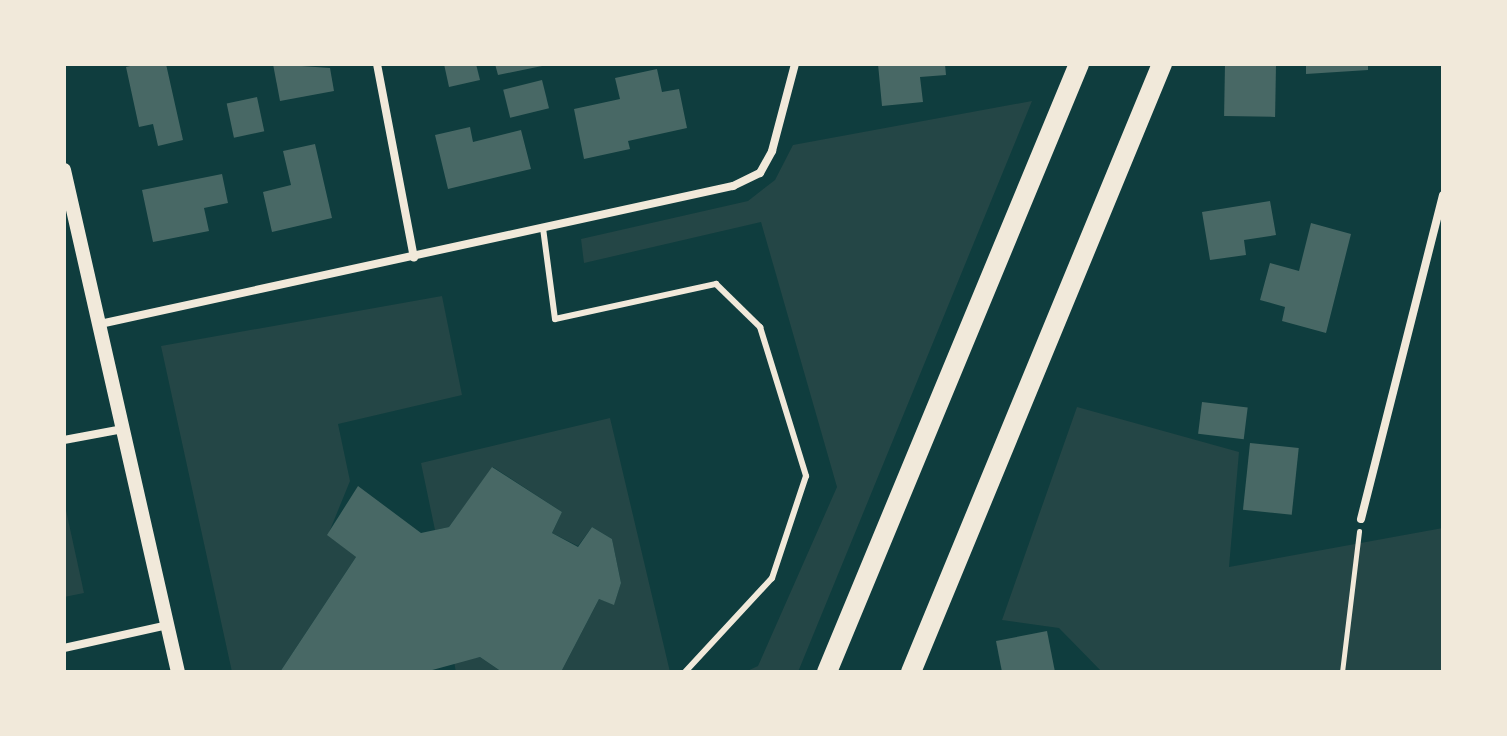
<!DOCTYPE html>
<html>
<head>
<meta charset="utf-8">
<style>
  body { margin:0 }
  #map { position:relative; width:1507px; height:736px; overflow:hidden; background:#0f3d3e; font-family:Commissioner,sans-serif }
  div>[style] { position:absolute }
  .green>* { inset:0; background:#244646 }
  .building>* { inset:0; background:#486865; transform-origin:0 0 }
  .path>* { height:5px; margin:-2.5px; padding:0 2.5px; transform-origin:2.5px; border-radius:2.5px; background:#f1e9da }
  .service>* { height:6px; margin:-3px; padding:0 3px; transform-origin:3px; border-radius:3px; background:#f1e9da }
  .minor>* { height:8px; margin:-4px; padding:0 4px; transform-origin:4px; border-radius:4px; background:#f1e9da }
  .tertiary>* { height:14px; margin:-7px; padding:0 7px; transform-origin:7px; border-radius:7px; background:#f1e9da }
  .primary>* { height:20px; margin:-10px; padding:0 10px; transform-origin:10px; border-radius:10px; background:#f1e9da }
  span { translate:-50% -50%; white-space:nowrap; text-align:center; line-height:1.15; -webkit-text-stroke:8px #f1e9da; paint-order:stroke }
  .frame { position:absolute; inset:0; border:66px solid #f1e9da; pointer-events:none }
</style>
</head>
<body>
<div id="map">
  <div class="green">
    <i style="clip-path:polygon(1032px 101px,798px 672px,745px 672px,758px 666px,837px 487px,761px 222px,584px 263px,581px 239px,748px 201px,775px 180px,793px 145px)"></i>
    <i style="clip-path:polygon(442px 296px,462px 395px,338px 424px,350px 481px,328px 535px,356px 557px,280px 672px,232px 672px,161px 346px)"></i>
    <i style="clip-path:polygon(1077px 407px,1239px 452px,1229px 567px,1443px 528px,1443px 672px,1102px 672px,1059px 628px,1002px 620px)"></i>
    <i style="clip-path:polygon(610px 418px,670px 672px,561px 672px,599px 599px,614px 604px,621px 583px,612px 539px,592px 527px,578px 546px,552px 533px,562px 512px,493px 467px,449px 527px,435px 530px,421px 463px)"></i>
    <i style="clip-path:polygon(64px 501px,84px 593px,64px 597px)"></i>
    <i style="clip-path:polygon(480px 657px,502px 672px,456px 672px,454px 662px)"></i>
  </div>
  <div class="building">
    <i style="clip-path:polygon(139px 64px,166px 64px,183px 140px,158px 146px,153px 124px,139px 127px,126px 67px)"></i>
    <i style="clip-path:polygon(273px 64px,330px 68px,334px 91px,280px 101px)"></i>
    <i style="clip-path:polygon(444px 64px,476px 64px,480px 80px,449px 87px)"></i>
    <i style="clip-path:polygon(495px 64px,547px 64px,547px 65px,498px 75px)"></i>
    <i style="clip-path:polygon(878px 64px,945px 64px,946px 75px,920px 77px,923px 102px,882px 106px)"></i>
    <i style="left:1225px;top:64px;width:51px;height:52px;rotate:1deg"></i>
    <i style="clip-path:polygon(1306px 64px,1368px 64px,1368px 70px,1306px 74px)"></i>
    <i style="clip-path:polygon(657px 69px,662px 92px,679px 89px,687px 128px,628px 141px,630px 149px,584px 159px,574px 109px,620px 99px,615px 78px)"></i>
    <i style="left:542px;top:80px;width:29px;height:40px;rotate:76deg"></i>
    <i style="left:257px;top:97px;width:35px;height:31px;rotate:78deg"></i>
    <i style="clip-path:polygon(470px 127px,473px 142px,521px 130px,531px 169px,448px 189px,435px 135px)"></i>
    <i style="clip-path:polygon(315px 144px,332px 218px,272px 232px,263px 192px,291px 185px,283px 151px)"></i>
    <i style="clip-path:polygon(222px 174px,228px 203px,204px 208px,209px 231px,153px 242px,142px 190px)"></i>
    <i style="clip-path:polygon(1270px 201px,1276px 235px,1244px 240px,1246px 255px,1210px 260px,1202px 212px)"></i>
    <i style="clip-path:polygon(1311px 223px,1351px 234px,1326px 333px,1282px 321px,1285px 307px,1260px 300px,1270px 263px,1299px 271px)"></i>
    <i style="left:1202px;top:402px;width:46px;height:32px;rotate:7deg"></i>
    <i style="left:1250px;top:443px;width:49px;height:67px;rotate:6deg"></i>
    <i style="clip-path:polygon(492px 467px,562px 512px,552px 533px,578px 547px,592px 527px,612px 539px,621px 583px,614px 605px,599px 599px,561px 672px,502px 672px,480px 657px,425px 672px,280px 672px,356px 557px,327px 535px,358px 486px,421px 533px,449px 527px)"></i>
    <i style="clip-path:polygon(1047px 631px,1055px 672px,1002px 672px,996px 641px)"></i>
  </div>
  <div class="path">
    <i style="left:1342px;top:672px;width:142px;rotate:-83.1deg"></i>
  </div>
  <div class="service">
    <i style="left:543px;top:228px;width:92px;rotate:82.5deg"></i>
    <i style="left:555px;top:319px;width:165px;rotate:-12.3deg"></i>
    <i style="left:716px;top:284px;width:62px;rotate:44.3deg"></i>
    <i style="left:760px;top:327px;width:156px;rotate:72.8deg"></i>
    <i style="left:806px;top:476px;width:108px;rotate:108.4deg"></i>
    <i style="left:772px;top:578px;width:128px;rotate:132.8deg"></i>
  </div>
  <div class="minor">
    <i style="left:377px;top:64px;width:197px;rotate:79.2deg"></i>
    <i style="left:100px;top:324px;width:648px;rotate:-12.3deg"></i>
    <i style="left:733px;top:186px;width:30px;rotate:-26deg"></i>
    <i style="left:760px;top:173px;width:25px;rotate:-61deg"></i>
    <i style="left:772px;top:151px;width:90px;rotate:-75.2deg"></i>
    <i style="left:64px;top:440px;width:60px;rotate:-10.6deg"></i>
    <i style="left:1361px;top:519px;width:334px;rotate:-75.8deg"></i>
    <i style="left:64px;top:648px;width:107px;rotate:-12.5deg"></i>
  </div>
  <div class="tertiary">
    <i style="left:64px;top:170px;width:515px;rotate:77.21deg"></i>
  </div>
  <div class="primary">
    <i style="left:827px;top:672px;width:658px;rotate:-67.49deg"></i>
    <i style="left:911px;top:672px;width:658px;rotate:-67.57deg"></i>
  </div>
  <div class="frame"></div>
</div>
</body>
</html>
